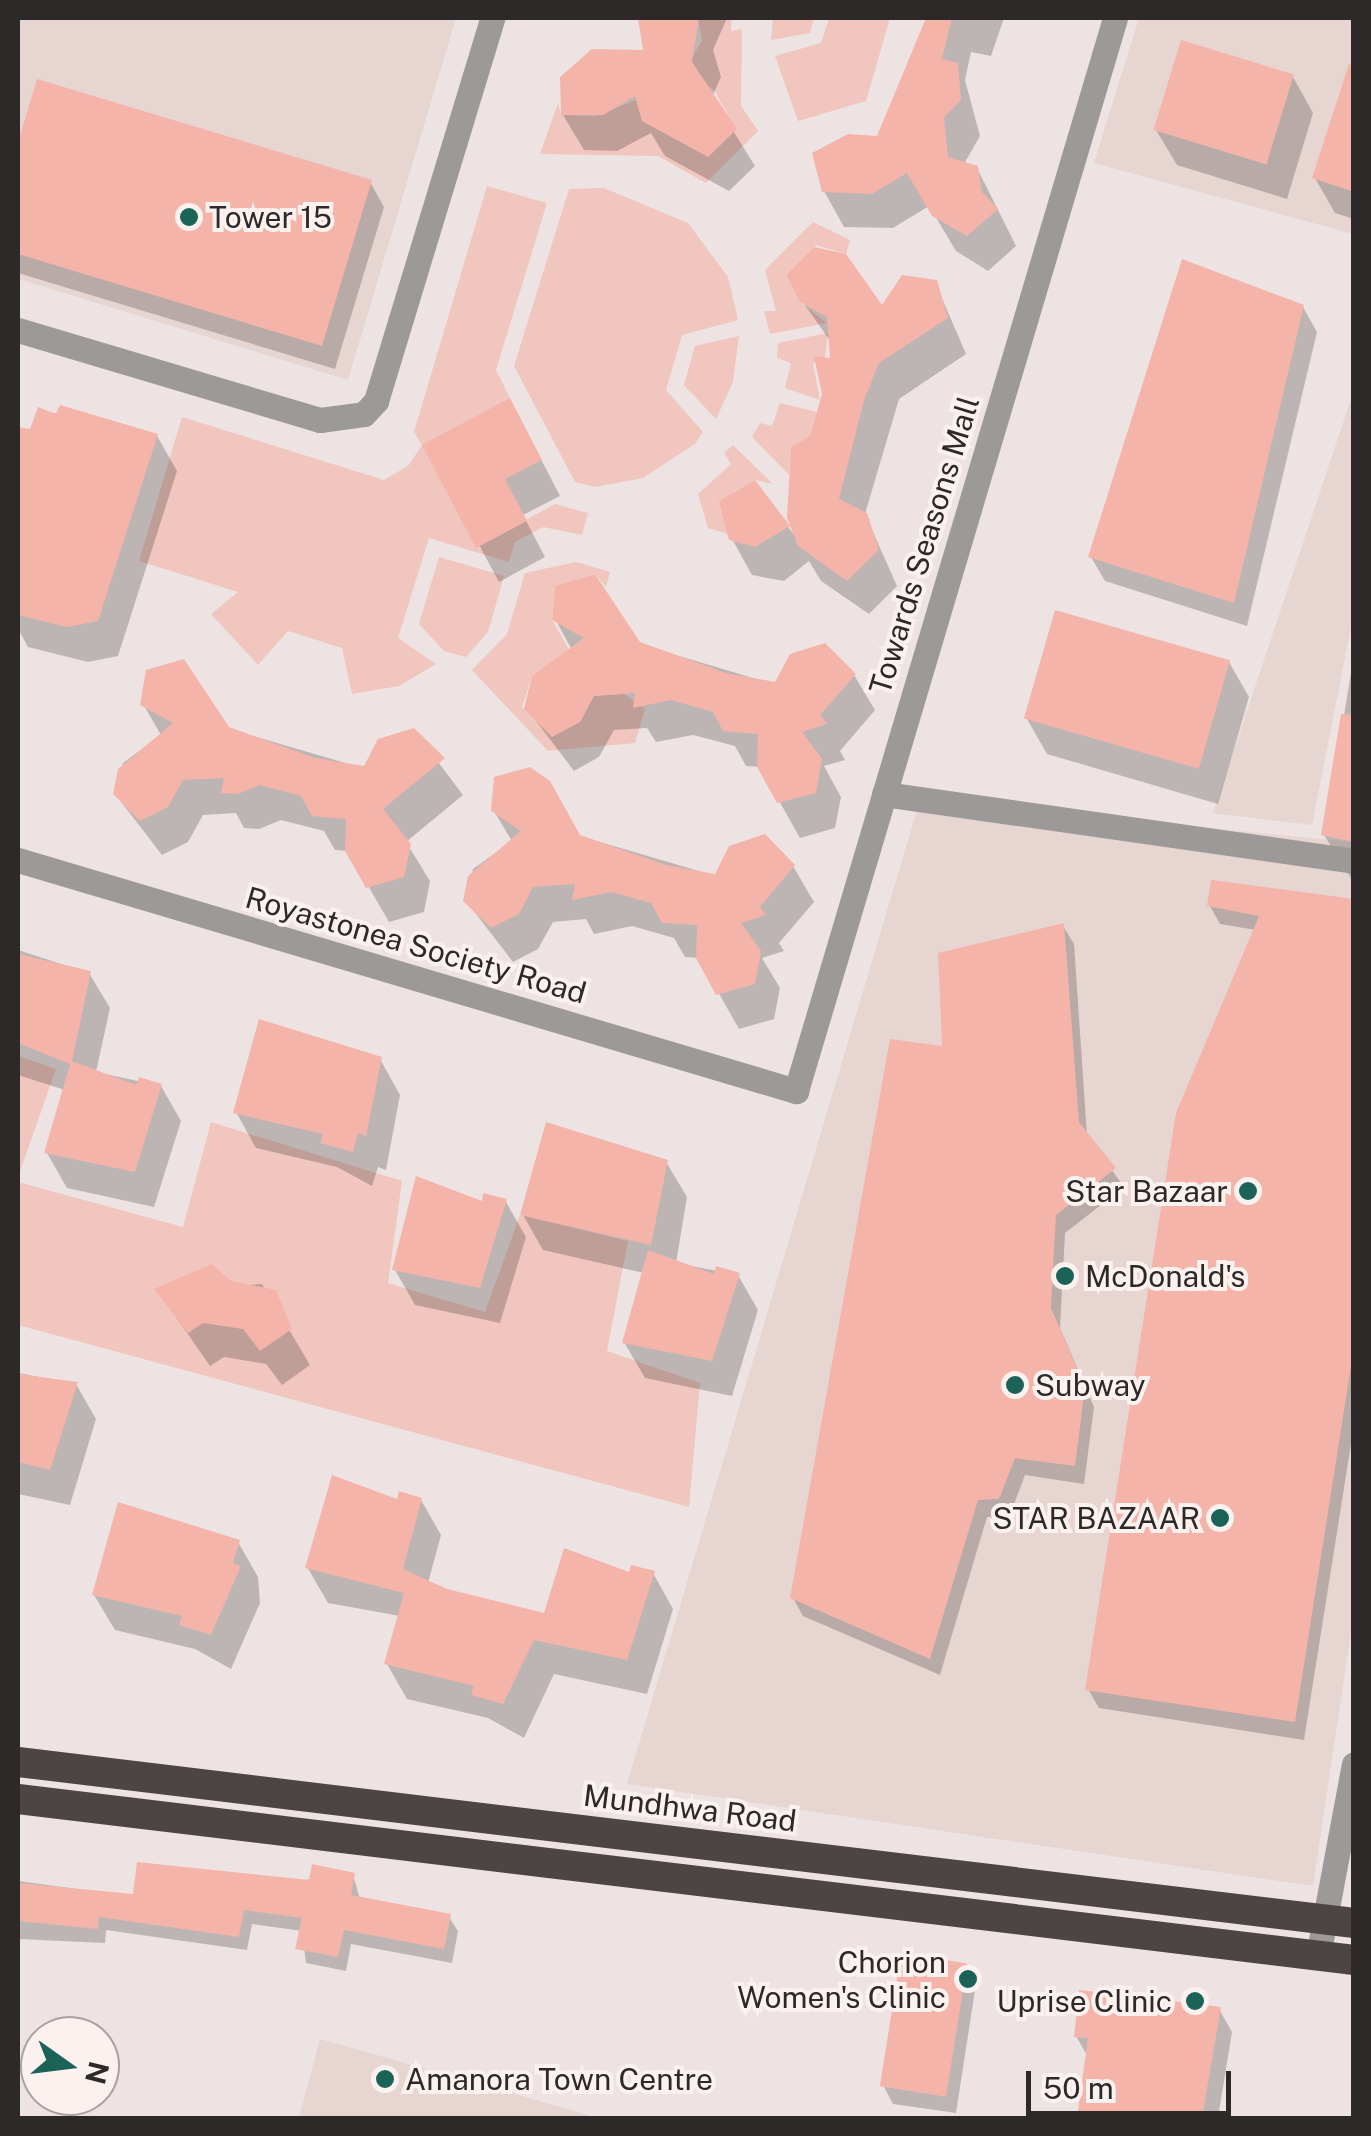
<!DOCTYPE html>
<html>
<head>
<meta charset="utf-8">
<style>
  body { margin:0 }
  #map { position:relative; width:1371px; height:2136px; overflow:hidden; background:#ede3e2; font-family:"Public Sans",sans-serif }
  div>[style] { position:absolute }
  .built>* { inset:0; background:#e7d5d1 }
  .green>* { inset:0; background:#f1c6be }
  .shadow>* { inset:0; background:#0003 }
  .building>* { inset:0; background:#f4b4a9; transform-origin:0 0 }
  .minor>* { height:25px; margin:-12.5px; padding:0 12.5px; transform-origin:12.5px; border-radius:12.5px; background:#9d9998 }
  .highway>* { height:30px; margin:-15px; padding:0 15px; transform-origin:15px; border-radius:15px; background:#4d4543 }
  .dots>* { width:28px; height:28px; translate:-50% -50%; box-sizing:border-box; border:5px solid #fbf1ef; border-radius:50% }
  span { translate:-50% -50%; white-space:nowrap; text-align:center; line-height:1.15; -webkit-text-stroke:8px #fbf1ef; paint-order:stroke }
  .poi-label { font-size:30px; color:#2d2929 }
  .left { translate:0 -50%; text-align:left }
  .right { translate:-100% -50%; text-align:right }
  .street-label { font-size:30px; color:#2d2929 }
  .frame { position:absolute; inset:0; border:20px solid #2d2929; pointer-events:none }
  .north { position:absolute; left:20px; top:2016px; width:100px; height:100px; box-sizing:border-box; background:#fbf1ef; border:2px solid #a9a1a0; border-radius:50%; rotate:104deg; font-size:28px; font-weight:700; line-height:40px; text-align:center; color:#2d2929 }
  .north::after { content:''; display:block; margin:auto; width:35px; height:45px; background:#1b6357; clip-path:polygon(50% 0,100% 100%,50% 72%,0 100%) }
  .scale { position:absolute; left:1026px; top:2071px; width:205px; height:45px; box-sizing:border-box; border:5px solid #2d2929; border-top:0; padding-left:12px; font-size:30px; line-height:35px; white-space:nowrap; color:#2d2929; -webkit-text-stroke:8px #fbf1ef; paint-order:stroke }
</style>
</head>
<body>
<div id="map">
  <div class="built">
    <i style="clip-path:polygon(18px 18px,456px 18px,348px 380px,18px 279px)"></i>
    <i style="clip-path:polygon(1139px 18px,1353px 18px,1353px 234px,1094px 163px)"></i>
    <i style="clip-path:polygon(1353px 393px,1353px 617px,1312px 825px,1213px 813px)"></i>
    <i style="clip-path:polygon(920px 800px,1353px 842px,1354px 1612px,1313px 1886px,627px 1784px)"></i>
    <i style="clip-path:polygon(320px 2039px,599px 2118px,299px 2118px)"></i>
  </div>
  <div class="green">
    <i style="clip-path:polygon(698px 18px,731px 18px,731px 31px,742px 29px,741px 106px,758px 131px,706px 183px,658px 156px,540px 154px,558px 103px,561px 115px,596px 116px,636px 100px,642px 120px,709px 156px,736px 129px,714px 90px,686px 69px,702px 40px)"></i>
    <i style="clip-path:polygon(773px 18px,814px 18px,810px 33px,771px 40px)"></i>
    <i style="clip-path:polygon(829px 18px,890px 18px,866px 101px,798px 121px,775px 56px,821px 43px)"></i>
    <i style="clip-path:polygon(487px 186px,547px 203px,496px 370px,510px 398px,476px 547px,555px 504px,588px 513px,582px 535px,543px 527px,515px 542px,509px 562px,429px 538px,398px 638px,436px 664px,399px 686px,352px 694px,342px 648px,288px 631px,258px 665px,211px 614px,238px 592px,139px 561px,182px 417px,384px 480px,408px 466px,422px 445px,414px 432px)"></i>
    <i style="clip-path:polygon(604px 188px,688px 223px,728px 277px,738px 320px,682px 335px,666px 390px,703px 432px,695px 444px,643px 478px,595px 487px,575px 482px,514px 366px,569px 189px)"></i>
    <i style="clip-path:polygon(813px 222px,850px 240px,846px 254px,816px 245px,786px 275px,800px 302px,827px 323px,770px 334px,764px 311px,776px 311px,765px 270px)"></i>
    <i style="clip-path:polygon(828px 333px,825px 357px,813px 364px,820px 400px,785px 388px,791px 363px,777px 358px,778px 343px)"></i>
    <i style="clip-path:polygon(739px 336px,733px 382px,716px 419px,684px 385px,695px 346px)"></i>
    <i style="clip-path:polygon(780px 403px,817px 412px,810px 436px,791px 447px,789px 475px,752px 437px,760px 423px,772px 426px)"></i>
    <i style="clip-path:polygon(733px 445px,773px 484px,755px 480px,732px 493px,728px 534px,708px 528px,698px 494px,731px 464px,724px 453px)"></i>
    <i style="clip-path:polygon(439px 557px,504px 576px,488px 632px,466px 657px,444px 651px,419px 624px)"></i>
    <i style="clip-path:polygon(576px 562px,610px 572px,606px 587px,595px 574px,555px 586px,552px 620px,570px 651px,532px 676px,522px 707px,552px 736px,580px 722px,594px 696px,624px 694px,645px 709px,635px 743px,548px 751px,472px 670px,507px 634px,525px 573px)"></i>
    <i style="clip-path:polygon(18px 1056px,56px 1069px,18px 1177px)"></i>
    <i style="clip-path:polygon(211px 1122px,402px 1181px,388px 1283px,485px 1312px,520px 1215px,628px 1241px,607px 1351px,700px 1383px,689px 1507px,18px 1325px,18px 1182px,183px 1227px)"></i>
  </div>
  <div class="shadow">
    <i style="clip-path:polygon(642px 18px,727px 18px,713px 50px,721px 77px,712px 97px,755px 166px,729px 191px,665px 156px,651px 133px,617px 151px,584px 150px,563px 115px,645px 52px)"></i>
    <i style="clip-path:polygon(927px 18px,1004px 18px,991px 56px,971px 52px,965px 80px,980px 136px,964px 164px,977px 168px,1016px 246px,988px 271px,956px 251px,929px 206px,893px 228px,844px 227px,824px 191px,879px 139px)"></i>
    <i style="clip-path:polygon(1293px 77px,1313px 113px,1287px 199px,1177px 165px,1156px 130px)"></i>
    <i style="clip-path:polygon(38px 82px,370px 182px,384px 207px,335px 369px,18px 273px,18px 151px)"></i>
    <i style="clip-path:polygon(1354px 93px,1354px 219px,1335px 213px,1315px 178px)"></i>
    <i style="clip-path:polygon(935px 282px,966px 354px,899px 399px,865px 514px,897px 586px,869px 614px,821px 581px,809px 561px,784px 581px,752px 575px,732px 539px,788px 527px,797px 538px,832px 361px,831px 342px,802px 301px,882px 309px)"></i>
    <i style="clip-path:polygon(1303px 307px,1317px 332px,1247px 626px,1105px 581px,1091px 557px)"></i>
    <i style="clip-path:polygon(40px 410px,157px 436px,177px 471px,118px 656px,88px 662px,28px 647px,18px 629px,18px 430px,32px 432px)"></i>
    <i style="clip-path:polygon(529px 436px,560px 496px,523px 515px,545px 557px,499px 582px,426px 446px)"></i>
    <i style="clip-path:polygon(555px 619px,777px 685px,854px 675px,875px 710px,840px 751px,845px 760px,824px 766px,841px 797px,835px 828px,800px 838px,760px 767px,746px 766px,735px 746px,693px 735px,656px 742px,647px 728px,614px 730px,599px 757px,574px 771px,527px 709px,572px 650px)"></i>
    <i style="clip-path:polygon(1354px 655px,1354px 883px,1324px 835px)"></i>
    <i style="clip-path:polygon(1229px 662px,1249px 697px,1218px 804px,1047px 754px,1027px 719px)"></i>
    <i style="clip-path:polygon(143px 704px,366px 769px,414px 730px,463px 795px,406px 842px,430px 881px,424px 912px,389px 922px,348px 851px,335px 850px,324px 831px,281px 820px,259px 829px,244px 828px,236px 813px,203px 815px,188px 842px,162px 855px,115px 794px,123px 763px,161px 735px)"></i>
    <i style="clip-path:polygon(494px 811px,716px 876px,793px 866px,814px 902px,779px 943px,784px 951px,762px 958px,780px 988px,774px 1019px,739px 1029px,699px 958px,685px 957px,674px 938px,632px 926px,594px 934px,586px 919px,553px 922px,538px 949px,513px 962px,466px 901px,473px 869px,512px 841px)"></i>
    <i style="clip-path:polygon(1354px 902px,1354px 1425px,1304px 1740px,1099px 1708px,1088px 1689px,1256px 930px,1220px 924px,1210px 906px)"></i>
    <i style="clip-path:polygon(1063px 926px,1074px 944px,1087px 1136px,1124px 1187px,1065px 1233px,1060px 1328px,1094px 1407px,1084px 1484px,1025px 1475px,1009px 1517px,987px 1517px,940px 1675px,803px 1616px,793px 1598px,945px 1049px)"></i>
    <i style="clip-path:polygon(18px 950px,89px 973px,110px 1008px,96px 1072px,161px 1086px,181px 1121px,154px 1207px,67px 1188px,47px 1153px,65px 1090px,18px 1075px)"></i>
    <i style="clip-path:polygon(380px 1059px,400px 1095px,386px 1170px,378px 1167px,372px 1186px,337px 1167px,256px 1148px,236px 1112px)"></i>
    <i style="clip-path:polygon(666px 1162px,687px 1197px,676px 1263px,738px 1275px,758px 1310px,732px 1396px,645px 1378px,624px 1342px,644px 1273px,543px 1250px,523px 1215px)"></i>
    <i style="clip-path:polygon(506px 1202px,526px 1237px,500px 1323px,415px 1305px,395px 1270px,483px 1204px)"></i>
    <i style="clip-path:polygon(262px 1284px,310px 1365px,282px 1385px,266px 1364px,224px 1357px,210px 1366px,158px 1291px)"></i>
    <i style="clip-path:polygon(18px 1373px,76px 1384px,96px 1419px,70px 1505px,18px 1494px)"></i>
    <i style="clip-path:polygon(421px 1500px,441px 1535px,428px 1583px,446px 1591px,546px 1616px,653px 1573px,673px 1609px,647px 1694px,554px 1674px,524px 1738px,488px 1718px,407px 1699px,387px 1664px,400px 1616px,328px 1603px,307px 1567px,399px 1502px)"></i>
    <i style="clip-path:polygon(238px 1542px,258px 1577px,260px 1603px,231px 1669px,195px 1649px,115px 1630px,94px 1595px)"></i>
    <i style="clip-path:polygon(353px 1875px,360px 1899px,449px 1917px,458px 1931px,452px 1963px,351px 1944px,346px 1971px,306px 1963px,302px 1931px,252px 1924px,247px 1950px,106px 1930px,105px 1943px,18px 1939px,18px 1881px,136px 1897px)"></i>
    <i style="clip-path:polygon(966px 1965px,976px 1984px,956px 2113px,893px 2104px,883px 2085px)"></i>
    <i style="clip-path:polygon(1219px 2009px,1232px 2032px,1218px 2118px,1079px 2118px,1088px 2057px,1076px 2036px)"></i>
  </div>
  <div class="building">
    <i style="clip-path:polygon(638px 18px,699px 18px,692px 62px,737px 129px,708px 157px,642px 121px,635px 96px,603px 115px,561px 115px,560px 77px,592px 49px,643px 50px)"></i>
    <i style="clip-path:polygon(926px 18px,952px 18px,942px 59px,958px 63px,961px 100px,944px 117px,948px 157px,978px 166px,982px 192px,998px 209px,967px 236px,932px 216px,907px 173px,872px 194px,822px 192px,812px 153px,848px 134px,877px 136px)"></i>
    <i style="left:1181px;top:40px;width:118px;height:94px;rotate:17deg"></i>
    <i style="clip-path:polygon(1349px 64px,1354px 65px,1354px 192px,1312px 178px)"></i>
    <i style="clip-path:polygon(37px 79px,372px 180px,322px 346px,18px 254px,18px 142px)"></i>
    <i style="clip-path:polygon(814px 247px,846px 254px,882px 305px,902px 275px,937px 280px,948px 318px,879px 363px,864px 400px,839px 499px,867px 513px,879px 550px,847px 581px,798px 546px,787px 518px,791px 447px,810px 436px,822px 394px,814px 356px,830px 358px,827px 317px,800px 302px,786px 275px)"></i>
    <i style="clip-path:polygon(1182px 259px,1304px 305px,1234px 603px,1088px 557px)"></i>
    <i style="clip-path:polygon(510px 398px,542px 460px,505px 479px,527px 521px,476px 548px,422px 445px)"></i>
    <i style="clip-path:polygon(60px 405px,158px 434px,98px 621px,67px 627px,18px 615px,18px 427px,30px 429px,38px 407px,56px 414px)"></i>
    <i style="clip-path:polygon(755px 480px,790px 526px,755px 547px,729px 540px,719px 501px)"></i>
    <i style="clip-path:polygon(595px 574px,640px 642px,726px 673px,775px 682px,790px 654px,825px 643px,856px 674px,820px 715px,827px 724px,802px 732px,822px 759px,816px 793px,777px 803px,757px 767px,758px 734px,723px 731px,713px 712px,671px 700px,633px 708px,635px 693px,594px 696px,580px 722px,552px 737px,524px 709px,532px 676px,584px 638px,552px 620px,555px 586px)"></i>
    <i style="left:1055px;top:610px;width:182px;height:113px;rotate:16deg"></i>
    <i style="clip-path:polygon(184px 659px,229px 727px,315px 758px,364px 766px,378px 739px,414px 728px,445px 758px,383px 809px,411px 844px,404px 877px,366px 888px,345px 851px,346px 819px,312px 816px,301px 796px,260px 785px,238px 794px,221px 793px,224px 778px,183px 780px,168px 807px,140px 821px,113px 794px,118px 769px,173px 723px,140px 705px,146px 670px)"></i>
    <i style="clip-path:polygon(1341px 714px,1354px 715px,1354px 842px,1321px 835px)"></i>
    <i style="clip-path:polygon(530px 767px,550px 781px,580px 835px,666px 865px,715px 874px,729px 846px,765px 834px,795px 865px,760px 907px,766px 915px,741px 923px,761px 951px,755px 984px,716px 995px,696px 958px,697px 925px,662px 923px,651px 903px,611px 892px,572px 900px,575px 884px,533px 887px,519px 914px,491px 928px,463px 901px,468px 876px,521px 831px,491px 811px,494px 777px)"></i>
    <i style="clip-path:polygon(1211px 880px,1354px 899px,1354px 1347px,1295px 1722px,1085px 1690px,1176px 1113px,1259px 916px,1207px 906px)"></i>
    <i style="clip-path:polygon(1064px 923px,1079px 1122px,1116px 1168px,1056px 1215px,1051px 1308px,1085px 1387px,1075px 1466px,1015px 1458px,999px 1499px,978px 1500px,930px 1659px,790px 1598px,890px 1039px,942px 1046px,938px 953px)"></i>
    <i style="clip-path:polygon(18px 954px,91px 971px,72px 1061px,136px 1085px,139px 1077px,162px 1084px,135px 1172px,44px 1153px,70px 1064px,18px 1043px)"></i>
    <i style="clip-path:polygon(259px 1019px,382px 1057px,366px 1136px,358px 1133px,353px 1152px,320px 1143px,323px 1134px,233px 1113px)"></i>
    <i style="clip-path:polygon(546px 1122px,668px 1160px,651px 1245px,520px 1215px)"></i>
    <i style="clip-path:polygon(416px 1176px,482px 1201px,483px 1193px,507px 1199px,480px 1288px,392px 1270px)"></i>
    <i style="clip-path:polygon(648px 1250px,714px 1274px,716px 1266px,740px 1273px,712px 1361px,622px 1343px)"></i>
    <i style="clip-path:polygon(212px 1264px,231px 1281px,276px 1290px,292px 1329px,260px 1351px,243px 1329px,203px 1323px,188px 1333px,154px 1289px)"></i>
    <i style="clip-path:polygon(18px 1374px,78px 1382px,50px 1470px,18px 1462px)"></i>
    <i style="clip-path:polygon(332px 1475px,397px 1499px,399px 1491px,422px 1498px,403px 1569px,447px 1589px,544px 1613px,564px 1548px,629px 1572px,631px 1565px,655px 1571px,627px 1660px,534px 1640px,503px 1704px,471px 1695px,474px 1686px,384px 1664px,404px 1593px,305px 1568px)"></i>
    <i style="clip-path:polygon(118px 1502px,240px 1540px,233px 1563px,241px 1566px,211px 1635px,179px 1625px,182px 1616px,92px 1595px)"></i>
    <i style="clip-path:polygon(137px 1862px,309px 1880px,312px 1864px,355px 1873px,351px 1895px,451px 1914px,444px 1949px,344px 1930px,338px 1957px,295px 1949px,302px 1918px,244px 1910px,239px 1937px,99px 1917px,98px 1929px,18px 1921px,18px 1883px,133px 1894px)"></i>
    <i style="left:901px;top:1953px;width:67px;height:135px;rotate:9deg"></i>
    <i style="clip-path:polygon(1079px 1990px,1221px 2007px,1202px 2118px,1077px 2118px,1088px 2038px,1074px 2037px)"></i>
  </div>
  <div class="minor">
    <i style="left:18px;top:330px;width:315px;rotate:16.6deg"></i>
    <i style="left:320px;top:420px;width:44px;rotate:-7.8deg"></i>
    <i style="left:364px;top:414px;width:18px;rotate:-47deg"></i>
    <i style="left:376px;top:401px;width:400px;rotate:-73.1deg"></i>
    <i style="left:884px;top:794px;width:475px;rotate:8.1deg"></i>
    <i style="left:18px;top:860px;width:812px;rotate:16.54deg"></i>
    <i style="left:796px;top:1091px;width:1119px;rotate:-73.44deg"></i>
    <i style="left:1318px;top:1956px;width:195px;rotate:-79.4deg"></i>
  </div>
  <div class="highway">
    <i style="left:18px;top:1762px;width:1346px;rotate:6.87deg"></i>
    <i style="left:18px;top:1799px;width:1346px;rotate:6.87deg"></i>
  </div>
  <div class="dots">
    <i style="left:189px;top:217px;background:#1b6357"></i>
    <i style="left:1248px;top:1191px;background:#1b6357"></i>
    <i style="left:1065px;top:1276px;background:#1b6357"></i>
    <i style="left:1015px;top:1385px;background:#1b6357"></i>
    <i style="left:1220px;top:1518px;background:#1b6357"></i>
    <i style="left:968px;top:1979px;background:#1b6357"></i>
    <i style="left:1195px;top:2001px;background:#1b6357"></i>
    <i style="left:385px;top:2079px;background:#1b6357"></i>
  </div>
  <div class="poi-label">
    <span class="left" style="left:209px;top:217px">Tower 15</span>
    <span class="right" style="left:1228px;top:1191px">Star Bazaar</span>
    <span class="left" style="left:1085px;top:1276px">McDonald's</span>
    <span class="left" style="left:1035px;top:1385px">Subway</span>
    <span class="right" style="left:1200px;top:1518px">STAR BAZAAR</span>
    <span class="right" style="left:946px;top:1979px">Chorion<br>Women's Clinic</span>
    <span class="right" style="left:1172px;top:2001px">Uprise Clinic</span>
    <span class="left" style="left:405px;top:2079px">Amanora Town Centre</span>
  </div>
  <div class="street-label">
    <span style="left:924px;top:545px;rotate:-73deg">Towards Seasons Mall</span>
    <span style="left:416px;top:945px;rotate:16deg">Royastonea Society Road</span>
    <span style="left:690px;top:1808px;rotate:7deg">Mundhwa Road</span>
  </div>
  <div class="frame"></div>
  <div class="north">N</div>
  <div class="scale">50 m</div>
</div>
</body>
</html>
